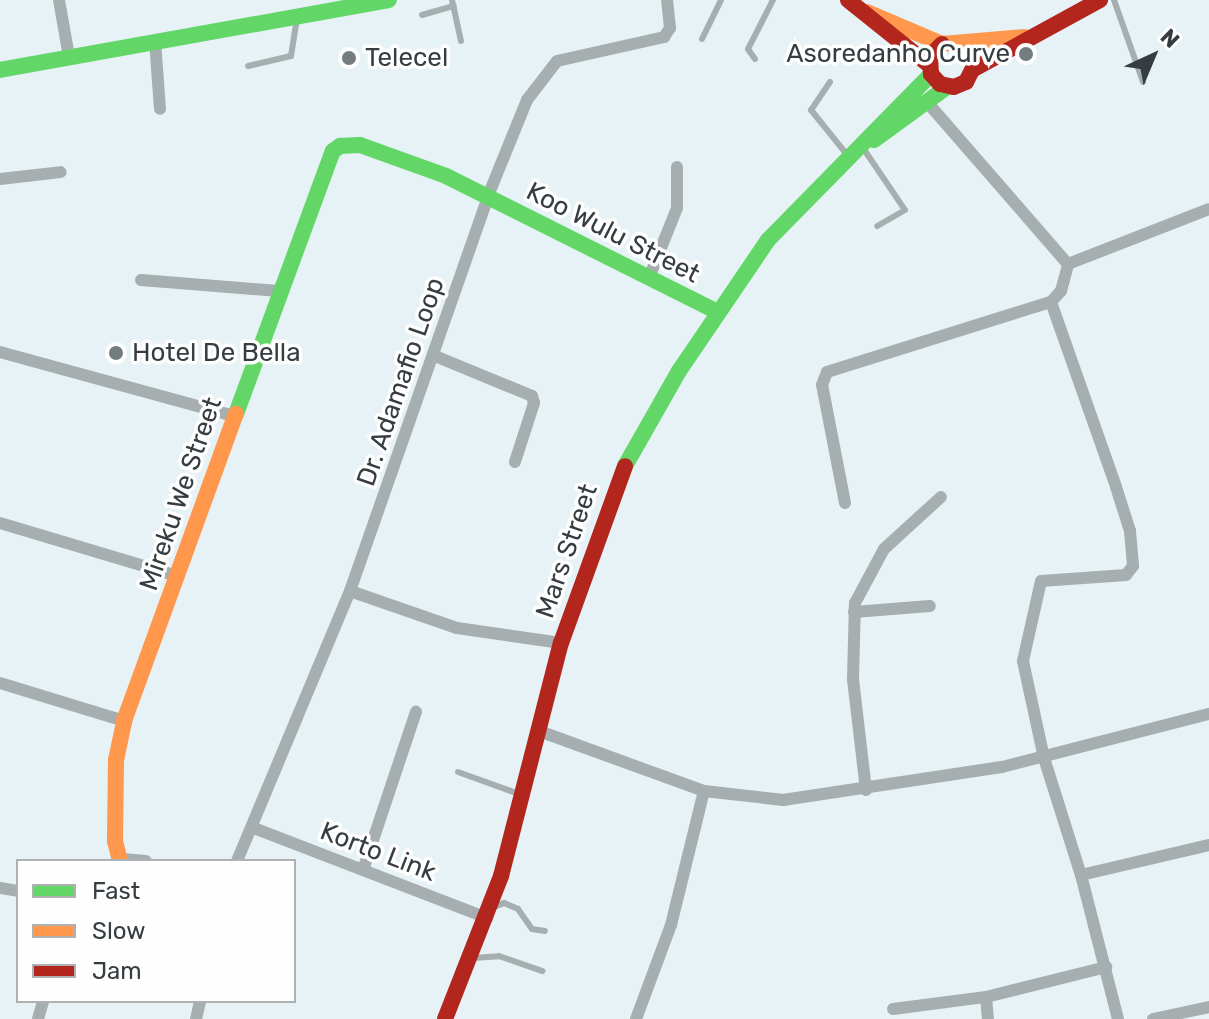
<!DOCTYPE html>
<html>
<head>
<meta charset="utf-8">
<style>
  body { margin:0 }
  #map { position:relative; width:1209px; height:1019px; overflow:hidden; background:#e6f2f5; font-family:Rubik,sans-serif }
  div>[style] { position:absolute }
  .lane>* { height:6px; margin:-3px; padding:0 3px; transform-origin:3px; border-radius:3px; background:#a6aeb0 }
  .street>* { height:12px; margin:-6px; padding:0 6px; transform-origin:6px; border-radius:6px; background:#a6aeb0 }
  .fast>* { height:16px; margin:-8px; padding:0 8px; transform-origin:8px; border-radius:8px; background:#63d668 }
  .slow>* { height:16px; margin:-8px; padding:0 8px; transform-origin:8px; border-radius:8px; background:#ff974d }
  .jam>* { height:16px; margin:-8px; padding:0 8px; transform-origin:8px; border-radius:8px; background:#b3261e }
  .dots>* { width:22px; height:22px; translate:-50% -50%; box-sizing:border-box; border:4px solid #fefefe; border-radius:50% }
  span { translate:-50% -50%; white-space:nowrap; text-align:center; line-height:1.15; -webkit-text-stroke:7px #fefefe; paint-order:stroke }
  .poi-label { font-size:26px; color:#353d40 }
  .right { translate:-100% -50%; text-align:right }
  .left { translate:0 -50%; text-align:left }
  .street-label { font-size:26px; color:#353d40 }
  .legend { position:absolute; left:16px; top:859px; width:280px; height:144px; box-sizing:border-box; background:#fefefe; border:2px solid #aeb1b2; margin:0; padding:10px 14px; list-style:none; font-size:24px; color:#353d40 }
  .legend li { display:flex; align-items:center; gap:16px; height:40px }
  .legend b { width:40px; border:2px solid #aeb1b2 }
  .north { position:absolute; left:1113px; top:16px; width:80px; height:80px; -webkit-text-stroke:6px #fefefe; paint-order:stroke; rotate:44deg; font-size:22px; font-weight:700; line-height:32px; text-align:center; color:#353d40 }
  .north::after { content:''; display:block; margin:auto; width:28px; height:36px; background:#353d40; clip-path:polygon(50% 0,100% 100%,50% 72%,0 100%) }
</style>
</head>
<body>
<div id="map">
  <div class="lane">
    <i style="left:452px;top:0;width:42px;rotate:77.6deg"></i>
    <i style="left:1114px;top:0;width:87px;rotate:70.5deg"></i>
    <i style="left:422px;top:15px;width:33px;rotate:-16deg"></i>
    <i style="left:702px;top:39px;width:43px;rotate:-64deg"></i>
    <i style="left:755px;top:59px;width:12px;rotate:-125deg"></i>
    <i style="left:748px;top:49px;width:55px;rotate:-63deg"></i>
    <i style="left:248px;top:66px;width:44px;rotate:-13.1deg"></i>
    <i style="left:291px;top:56px;width:39px;rotate:-81deg"></i>
    <i style="left:830px;top:82px;width:34px;rotate:124deg"></i>
    <i style="left:811px;top:110px;width:59px;rotate:51.2deg"></i>
    <i style="left:861px;top:145px;width:78px;rotate:55.9deg"></i>
    <i style="left:905px;top:210px;width:32px;rotate:150deg"></i>
    <i style="left:458px;top:772px;width:65px;rotate:19.8deg"></i>
    <i style="left:494px;top:907px;width:11px;rotate:-22deg"></i>
    <i style="left:504px;top:903px;width:15px;rotate:23deg"></i>
    <i style="left:518px;top:909px;width:24px;rotate:55deg"></i>
    <i style="left:532px;top:929px;width:13px;rotate:9deg"></i>
    <i style="left:473px;top:958px;width:26px;rotate:-4deg"></i>
    <i style="left:499px;top:956px;width:46px;rotate:19.2deg"></i>
  </div>
  <div class="street">
    <i style="left:59px;top:0;width:58px;rotate:80deg"></i>
    <i style="left:155px;top:41px;width:68px;rotate:85.8deg"></i>
    <i style="left:927px;top:102px;width:215px;rotate:49deg"></i>
    <i style="left:0;top:179px;width:61px;rotate:-6.5deg"></i>
    <i style="left:1068px;top:264px;width:151px;rotate:-21.3deg"></i>
    <i style="left:649px;top:278px;width:75px;rotate:-68.2deg"></i>
    <i style="left:677px;top:208px;width:41px;rotate:-90deg"></i>
    <i style="left:141px;top:280px;width:138px;rotate:4.6deg"></i>
    <i style="left:1051px;top:302px;width:196px;rotate:70.6deg"></i>
    <i style="left:1116px;top:487px;width:46px;rotate:72.3deg"></i>
    <i style="left:1130px;top:531px;width:35px;rotate:85deg"></i>
    <i style="left:1133px;top:566px;width:11px;rotate:128deg"></i>
    <i style="left:1126px;top:575px;width:85px;rotate:176deg"></i>
    <i style="left:1041px;top:581px;width:82px;rotate:102.7deg"></i>
    <i style="left:1023px;top:661px;width:99px;rotate:77.8deg"></i>
    <i style="left:1044px;top:758px;width:123px;rotate:72.5deg"></i>
    <i style="left:1081px;top:875px;width:149px;rotate:75.6deg"></i>
    <i style="left:0;top:352px;width:243px;rotate:15.3deg"></i>
    <i style="left:435px;top:356px;width:105px;rotate:22.4deg"></i>
    <i style="left:532px;top:396px;width:7px;rotate:74deg"></i>
    <i style="left:534px;top:403px;width:62px;rotate:107.9deg"></i>
    <i style="left:845px;top:503px;width:120px;rotate:-101deg"></i>
    <i style="left:822px;top:385px;width:14px;rotate:-69deg"></i>
    <i style="left:827px;top:372px;width:235px;rotate:-17.4deg"></i>
    <i style="left:1051px;top:302px;width:15px;rotate:-48deg"></i>
    <i style="left:1061px;top:291px;width:28px;rotate:-75deg"></i>
    <i style="left:0;top:523px;width:186px;rotate:16.6deg"></i>
    <i style="left:350px;top:591px;width:113px;rotate:19.1deg"></i>
    <i style="left:457px;top:628px;width:105px;rotate:8.2deg"></i>
    <i style="left:854px;top:612px;width:76px;rotate:-4.5deg"></i>
    <i style="left:0;top:683px;width:130px;rotate:17deg"></i>
    <i style="left:539px;top:731px;width:176px;rotate:20deg"></i>
    <i style="left:704px;top:791px;width:80px;rotate:6.5deg"></i>
    <i style="left:783px;top:800px;width:221px;rotate:-8.6deg"></i>
    <i style="left:1002px;top:767px;width:214px;rotate:-14.4deg"></i>
    <i style="left:866px;top:790px;width:112px;rotate:-96.7deg"></i>
    <i style="left:853px;top:679px;width:76px;rotate:-88.5deg"></i>
    <i style="left:855px;top:603px;width:61px;rotate:-61.8deg"></i>
    <i style="left:884px;top:549px;width:77px;rotate:-42.4deg"></i>
    <i style="left:254px;top:828px;width:250px;rotate:21.1deg"></i>
    <i style="left:123px;top:859px;width:23px;rotate:5deg"></i>
    <i style="left:237px;top:861px;width:293px;rotate:-67.3deg"></i>
    <i style="left:350px;top:591px;width:418px;rotate:-70.7deg"></i>
    <i style="left:488px;top:196px;width:104px;rotate:-67.9deg"></i>
    <i style="left:527px;top:100px;width:49px;rotate:-52.4deg"></i>
    <i style="left:557px;top:61px;width:110px;rotate:-12.6deg"></i>
    <i style="left:664px;top:37px;width:11px;rotate:-56deg"></i>
    <i style="left:670px;top:28px;width:28px;rotate:-96deg"></i>
    <i style="left:363px;top:870px;width:167px;rotate:-71.5deg"></i>
    <i style="left:1081px;top:875px;width:131px;rotate:-13.2deg"></i>
    <i style="left:0;top:888px;width:18px;rotate:9deg"></i>
    <i style="left:986px;top:997px;width:22px;rotate:85deg"></i>
    <i style="left:893px;top:1009px;width:94px;rotate:-7.4deg"></i>
    <i style="left:986px;top:997px;width:124px;rotate:-14deg"></i>
    <i style="left:38px;top:1019px;width:19px;rotate:-74deg"></i>
    <i style="left:196px;top:1019px;width:18px;rotate:-77deg"></i>
    <i style="left:636px;top:1019px;width:100px;rotate:-69.6deg"></i>
    <i style="left:671px;top:925px;width:138px;rotate:-76.2deg"></i>
    <i style="left:1153px;top:1019px;width:57px;rotate:-12.1deg"></i>
  </div>
  <div class="fast">
    <i style="left:0;top:70px;width:395px;rotate:-10.2deg"></i>
    <i style="left:874px;top:140px;width:90px;rotate:-36deg"></i>
    <i style="left:236px;top:414px;width:280px;rotate:-69.8deg"></i>
    <i style="left:333px;top:151px;width:9px;rotate:-36deg"></i>
    <i style="left:340px;top:146px;width:20px;rotate:-3deg"></i>
    <i style="left:360px;top:145px;width:91px;rotate:19.8deg"></i>
    <i style="left:446px;top:176px;width:303px;rotate:26.6deg"></i>
    <i style="left:625px;top:466px;width:109px;rotate:-60.4deg"></i>
    <i style="left:679px;top:371px;width:158px;rotate:-55.8deg"></i>
    <i style="left:768px;top:240px;width:233px;rotate:-45.5deg"></i>
  </div>
  <div class="slow">
    <i style="left:867px;top:12px;width:82px;rotate:23.1deg"></i>
    <i style="left:942px;top:44px;width:83px;rotate:-4.8deg"></i>
    <i style="left:120px;top:861px;width:21px;rotate:-104deg"></i>
    <i style="left:115px;top:841px;width:81px;rotate:-89.3deg"></i>
    <i style="left:116px;top:760px;width:40px;rotate:-78deg"></i>
    <i style="left:124px;top:721px;width:327px;rotate:-70deg"></i>
  </div>
  <div class="jam">
    <i style="left:848px;top:0;width:102px;rotate:38.7deg"></i>
    <i style="left:942px;top:44px;width:17px;rotate:135deg"></i>
    <i style="left:930px;top:56px;width:18px;rotate:87deg"></i>
    <i style="left:931px;top:74px;width:13px;rotate:48deg"></i>
    <i style="left:940px;top:84px;width:14px;rotate:12deg"></i>
    <i style="left:954px;top:87px;width:13px;rotate:-23deg"></i>
    <i style="left:966px;top:82px;width:13px;rotate:-63deg"></i>
    <i style="left:972px;top:70px;width:146px;rotate:-28.7deg"></i>
    <i style="left:445px;top:1019px;width:154px;rotate:-68.6deg"></i>
    <i style="left:501px;top:876px;width:241px;rotate:-75.6deg"></i>
    <i style="left:561px;top:643px;width:188px;rotate:-70.1deg"></i>
  </div>
  <div class="dots">
    <i style="left:1026px;top:54px;background:#737c7f"></i>
    <i style="left:349px;top:58px;background:#737c7f"></i>
    <i style="left:116px;top:353px;background:#737c7f"></i>
  </div>
  <div class="poi-label">
    <span class="right" style="left:1010px;top:54px">Asoredanho Curve</span>
    <span class="left" style="left:365px;top:58px">Telecel</span>
    <span class="left" style="left:132px;top:353px">Hotel De Bella</span>
  </div>
  <div class="street-label">
    <span style="left:613px;top:233px;rotate:27deg">Koo Wulu Street</span>
    <span style="left:401px;top:382px;rotate:-71deg">Dr. Adamafio Loop</span>
    <span style="left:181px;top:494px;rotate:-71deg">Mireku We Street</span>
    <span style="left:567px;top:551px;rotate:-71deg">Mars Street</span>
    <span style="left:378px;top:852px;rotate:21deg">Korto Link</span>
  </div>
  <ul class="legend">
  <li><b style="height:10px;background:#63d668"></b>Fast</li>
  <li><b style="height:10px;background:#ff974d"></b>Slow</li>
  <li><b style="height:10px;background:#b3261e"></b>Jam</li>
  </ul>
  <div class="north">N</div>
</div>
</body>
</html>
